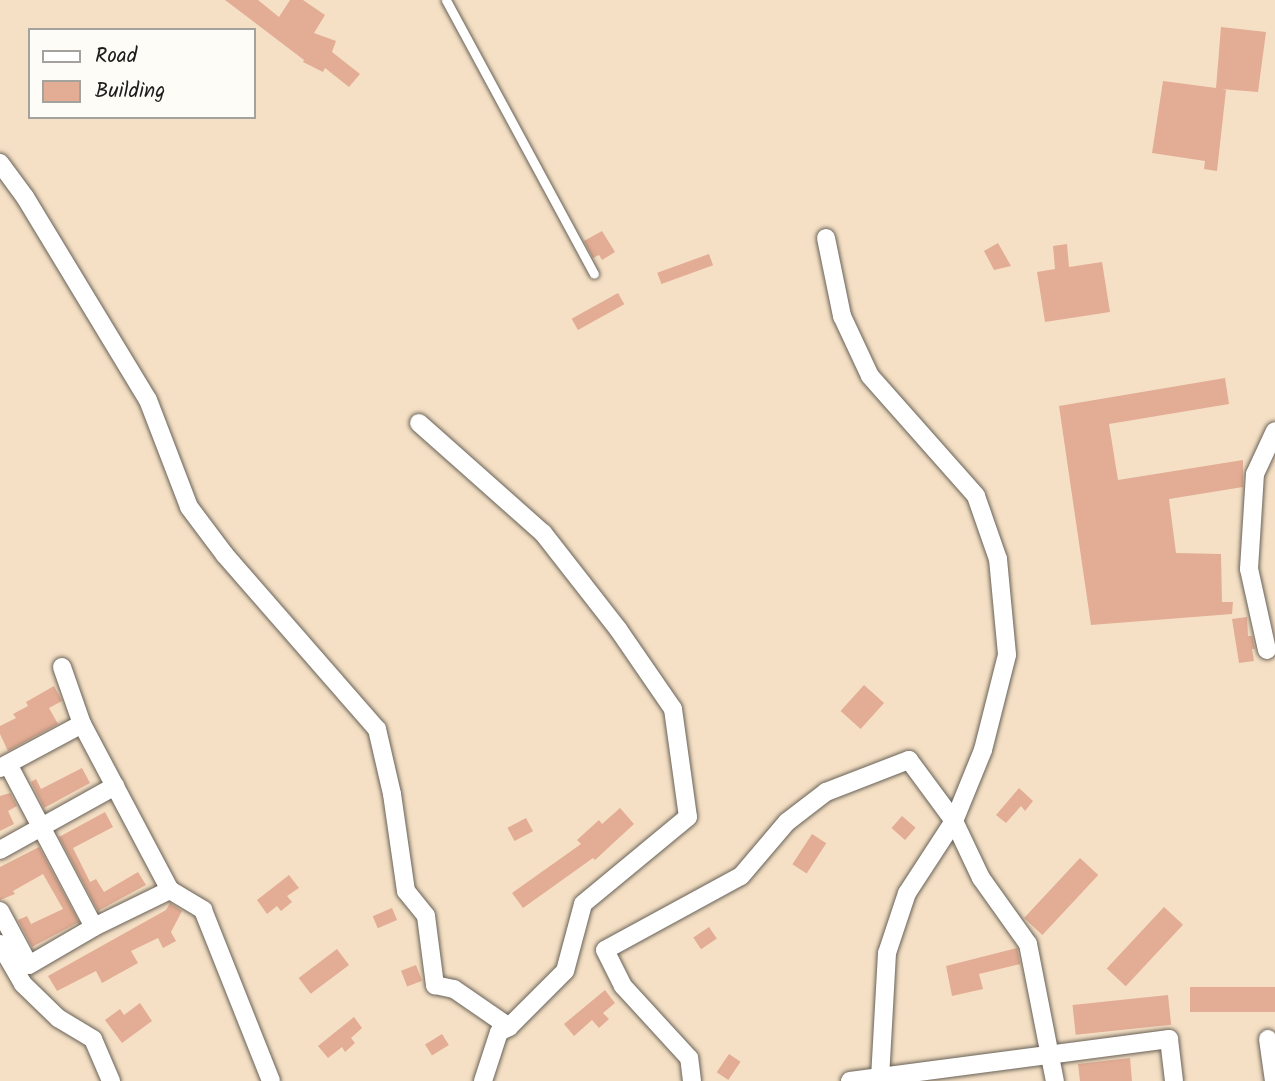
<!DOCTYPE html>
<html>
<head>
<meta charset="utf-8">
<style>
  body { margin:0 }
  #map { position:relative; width:1275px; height:1081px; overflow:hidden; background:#f5e0c5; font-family:Kalam,sans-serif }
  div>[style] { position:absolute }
  .building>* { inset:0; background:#e3ac94; transform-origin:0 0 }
  .roads { filter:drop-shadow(0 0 2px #686157) drop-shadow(0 0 2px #686157) }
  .lane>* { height:9px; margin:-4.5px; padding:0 4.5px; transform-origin:4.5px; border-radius:4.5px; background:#fff }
  .street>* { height:18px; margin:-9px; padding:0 9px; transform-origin:9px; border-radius:9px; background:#fff }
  span { translate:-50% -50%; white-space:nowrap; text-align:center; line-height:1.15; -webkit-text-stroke:7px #fdfcf7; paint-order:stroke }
  .legend { position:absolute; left:28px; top:28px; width:228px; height:91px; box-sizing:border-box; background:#fdfcf7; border:2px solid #a3a29f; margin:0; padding:9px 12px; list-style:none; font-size:21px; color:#1c1c1c }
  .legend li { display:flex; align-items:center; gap:14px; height:35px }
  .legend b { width:35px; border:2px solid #a3a29f }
</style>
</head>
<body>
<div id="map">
  <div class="building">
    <i style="clip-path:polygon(225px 0,258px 0,279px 17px,290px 0,303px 0,325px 15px,314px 33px,336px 41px,332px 52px,360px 74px,349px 87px,325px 68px,323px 72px,303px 62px,304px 60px)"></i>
    <i style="clip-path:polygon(1221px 27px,1266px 32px,1258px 92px,1221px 89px,1226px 90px,1217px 171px,1204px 169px,1205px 161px,1152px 153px,1163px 81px,1216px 88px)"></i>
    <i style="clip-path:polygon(602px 231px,615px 252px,602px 260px,599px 255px,593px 258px,584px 241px)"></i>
    <i style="clip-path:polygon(998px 243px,1011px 266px,994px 270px,984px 251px)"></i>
    <i style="clip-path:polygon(1067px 244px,1069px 267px,1102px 262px,1110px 312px,1045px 322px,1037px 272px,1055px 269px,1053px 246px)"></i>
    <i style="left:709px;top:254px;width:12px;height:55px;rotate:70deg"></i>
    <i style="left:618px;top:293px;width:13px;height:53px;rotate:61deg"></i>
    <i style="clip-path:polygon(1225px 378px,1229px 404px,1109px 424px,1118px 480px,1243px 460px,1243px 487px,1169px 499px,1176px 553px,1221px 554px,1222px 602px,1233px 602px,1232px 614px,1091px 625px,1059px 406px)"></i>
    <i style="clip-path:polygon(1247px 617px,1248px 636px,1252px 636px,1255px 649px,1252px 649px,1254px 661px,1239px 663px,1232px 619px)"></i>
    <i style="left:864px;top:685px;width:27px;height:35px;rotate:42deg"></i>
    <i style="clip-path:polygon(54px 686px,62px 701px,49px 708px,58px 724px,8px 751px,0 734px,0 726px,16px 718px,13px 714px,28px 706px,26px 702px)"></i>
    <i style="clip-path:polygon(82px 768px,90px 783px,44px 808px,31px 782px,36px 779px,41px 789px)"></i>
    <i style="clip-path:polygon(1019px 788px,1033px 801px,1025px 811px,1021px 806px,1006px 823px,996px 815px)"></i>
    <i style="clip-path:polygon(10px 793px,17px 806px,8px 811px,14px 824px,0 831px,0 796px)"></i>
    <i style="clip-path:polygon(620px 808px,634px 824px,595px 860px,593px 858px,523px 908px,512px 893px,581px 844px,577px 840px,599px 820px,602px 824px)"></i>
    <i style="clip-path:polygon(105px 812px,113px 827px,73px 848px,90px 882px,96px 879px,104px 892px,138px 872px,146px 885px,98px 911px,59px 837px)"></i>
    <i style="left:902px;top:816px;width:18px;height:16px;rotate:41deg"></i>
    <i style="left:526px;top:818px;width:15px;height:21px;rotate:62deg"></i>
    <i style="left:812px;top:834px;width:17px;height:36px;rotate:33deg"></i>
    <i style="clip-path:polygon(39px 847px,79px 922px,32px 947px,18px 920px,27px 916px,31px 924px,63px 909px,43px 874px,13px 891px,15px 894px,0 900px,0 867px)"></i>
    <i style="left:1080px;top:858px;width:25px;height:82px;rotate:43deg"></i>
    <i style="clip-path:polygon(289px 875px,299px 888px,287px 896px,292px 902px,281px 911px,277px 906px,267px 914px,257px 900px)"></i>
    <i style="clip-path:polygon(170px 903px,182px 911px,171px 932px,176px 941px,163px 948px,158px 938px,131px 951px,138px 963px,102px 983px,96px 971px,57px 991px,48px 976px,166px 910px)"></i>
    <i style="left:1164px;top:907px;width:26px;height:84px;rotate:43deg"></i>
    <i style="left:392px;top:908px;width:13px;height:21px;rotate:67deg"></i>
    <i style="left:709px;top:927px;width:14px;height:19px;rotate:56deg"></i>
    <i style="clip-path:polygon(1017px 948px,1020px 964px,979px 974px,983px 989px,952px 996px,946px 966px)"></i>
    <i style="left:337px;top:949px;width:20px;height:48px;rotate:53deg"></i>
    <i style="left:416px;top:965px;width:17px;height:16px;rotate:69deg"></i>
    <i style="left:1275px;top:987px;width:25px;height:85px;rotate:90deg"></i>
    <i style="clip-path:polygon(605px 990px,615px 1003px,603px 1013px,609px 1019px,599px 1028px,592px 1020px,574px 1036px,564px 1024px)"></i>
    <i style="left:1168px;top:995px;width:30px;height:96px;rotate:84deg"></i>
    <i style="clip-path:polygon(140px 1003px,152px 1021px,122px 1043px,105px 1020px,120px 1009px,124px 1015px)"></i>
    <i style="clip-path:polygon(354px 1017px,362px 1028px,351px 1038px,355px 1043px,345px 1052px,342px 1047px,328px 1058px,318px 1046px)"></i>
    <i style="left:442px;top:1034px;width:13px;height:20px;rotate:58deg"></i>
    <i style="left:729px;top:1054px;width:14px;height:22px;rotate:34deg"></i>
    <i style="clip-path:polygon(1130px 1058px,1132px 1081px,1080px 1081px,1078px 1064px)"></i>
  </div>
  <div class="roads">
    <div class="lane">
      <i style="left:446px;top:0;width:311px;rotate:61.6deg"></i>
    </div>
    <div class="street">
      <i style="left:0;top:163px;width:42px;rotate:53.7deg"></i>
      <i style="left:25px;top:197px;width:237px;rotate:58.8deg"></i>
      <i style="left:148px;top:400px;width:115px;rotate:69deg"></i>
      <i style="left:189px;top:507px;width:60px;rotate:53.1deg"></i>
      <i style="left:225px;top:555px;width:231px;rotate:48.9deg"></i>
      <i style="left:377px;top:729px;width:67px;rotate:77deg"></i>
      <i style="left:392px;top:794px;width:98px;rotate:81.8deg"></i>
      <i style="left:406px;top:891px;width:32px;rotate:51deg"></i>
      <i style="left:426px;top:916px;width:70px;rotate:82.6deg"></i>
      <i style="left:435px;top:985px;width:19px;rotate:12deg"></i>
      <i style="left:454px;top:989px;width:67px;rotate:34.6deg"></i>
      <i style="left:826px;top:238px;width:80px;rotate:78.4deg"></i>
      <i style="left:842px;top:316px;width:66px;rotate:65deg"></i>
      <i style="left:870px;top:376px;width:160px;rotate:48.5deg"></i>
      <i style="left:976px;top:496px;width:67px;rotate:70.8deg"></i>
      <i style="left:998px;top:559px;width:96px;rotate:84.6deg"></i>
      <i style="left:1007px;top:655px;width:98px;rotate:104.2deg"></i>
      <i style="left:983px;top:750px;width:77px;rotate:112.2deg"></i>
      <i style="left:954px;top:821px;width:86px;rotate:123.1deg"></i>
      <i style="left:907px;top:893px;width:63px;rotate:108.4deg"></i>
      <i style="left:887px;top:953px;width:124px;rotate:93.2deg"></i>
      <i style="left:419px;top:423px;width:166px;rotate:41.6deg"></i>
      <i style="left:543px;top:533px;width:122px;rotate:52deg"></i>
      <i style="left:618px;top:629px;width:97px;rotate:55.5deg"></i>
      <i style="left:673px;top:709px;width:109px;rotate:82.1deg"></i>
      <i style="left:688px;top:817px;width:136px;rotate:140.4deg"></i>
      <i style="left:583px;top:904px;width:69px;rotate:105deg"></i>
      <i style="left:565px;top:971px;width:79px;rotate:135deg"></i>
      <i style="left:509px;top:1027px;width:11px;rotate:153deg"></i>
      <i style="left:499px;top:1032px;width:52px;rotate:108.1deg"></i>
      <i style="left:1267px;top:650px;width:83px;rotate:-102.5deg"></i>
      <i style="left:1249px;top:569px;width:95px;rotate:-86.4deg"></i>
      <i style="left:1255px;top:474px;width:47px;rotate:-65.1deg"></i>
      <i style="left:62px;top:667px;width:60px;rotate:70.7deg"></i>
      <i style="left:82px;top:724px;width:188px;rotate:62.1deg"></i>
      <i style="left:170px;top:890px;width:39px;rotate:31deg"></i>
      <i style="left:203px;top:910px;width:184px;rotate:68.3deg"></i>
      <i style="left:8px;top:764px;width:184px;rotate:62.2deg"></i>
      <i style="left:0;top:768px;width:93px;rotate:-28.2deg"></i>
      <i style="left:0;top:850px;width:132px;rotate:-29.1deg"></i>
      <i style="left:0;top:911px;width:61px;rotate:61.8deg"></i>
      <i style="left:29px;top:965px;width:75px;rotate:-30.3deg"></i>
      <i style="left:94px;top:927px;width:85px;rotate:-26deg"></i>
      <i style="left:0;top:944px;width:46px;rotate:60.1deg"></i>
      <i style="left:23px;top:984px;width:49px;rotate:44.2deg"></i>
      <i style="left:58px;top:1018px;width:41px;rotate:31deg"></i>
      <i style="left:93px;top:1039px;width:46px;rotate:66.8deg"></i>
      <i style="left:1268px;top:1039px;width:42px;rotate:81.9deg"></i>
      <i style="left:692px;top:1081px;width:23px;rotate:-97deg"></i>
      <i style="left:689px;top:1058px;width:98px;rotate:-132.5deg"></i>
      <i style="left:623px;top:986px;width:40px;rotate:-116.6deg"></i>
      <i style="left:605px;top:950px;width:155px;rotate:-28.6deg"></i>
      <i style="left:741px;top:876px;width:71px;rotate:-49.6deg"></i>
      <i style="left:787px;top:822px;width:49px;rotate:-37.6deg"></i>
      <i style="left:826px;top:792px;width:89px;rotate:-21.1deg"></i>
      <i style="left:909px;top:760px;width:76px;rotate:53.6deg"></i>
      <i style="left:954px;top:821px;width:63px;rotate:64.7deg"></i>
      <i style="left:981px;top:878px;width:81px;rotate:54.5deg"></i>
      <i style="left:1028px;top:944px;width:140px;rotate:78.9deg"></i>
      <i style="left:850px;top:1081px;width:322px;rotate:-7.5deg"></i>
      <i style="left:1169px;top:1039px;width:42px;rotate:83.2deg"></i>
    </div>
  </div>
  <ul class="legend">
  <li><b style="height:9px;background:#fff"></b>Road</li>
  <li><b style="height:19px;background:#e3ac94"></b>Building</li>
  </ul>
</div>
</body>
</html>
